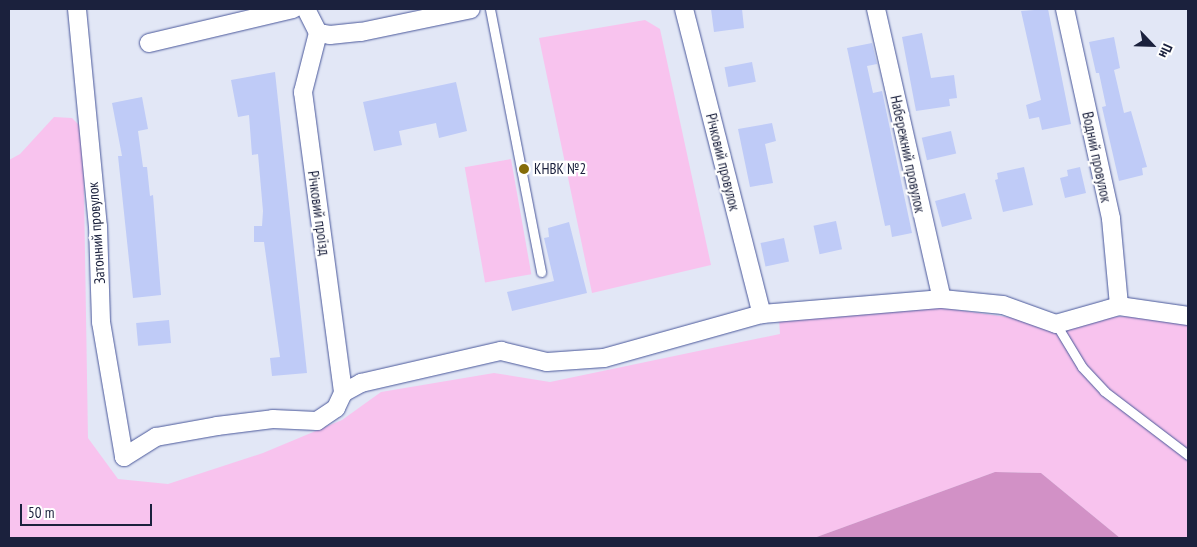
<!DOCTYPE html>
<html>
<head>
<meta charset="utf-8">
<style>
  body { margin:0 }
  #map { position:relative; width:1197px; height:547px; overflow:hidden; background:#e2e7f6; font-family:"PT Sans Narrow",sans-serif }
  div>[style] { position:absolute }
  .green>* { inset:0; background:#f8c3ee; transform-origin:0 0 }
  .forest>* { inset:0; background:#d291c6 }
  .building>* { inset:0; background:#bfcbf7; transform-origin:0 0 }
  .roads { filter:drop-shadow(0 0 1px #49579a) drop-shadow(0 0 1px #49579a) }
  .lane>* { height:9px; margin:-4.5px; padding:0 4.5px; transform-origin:4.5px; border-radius:4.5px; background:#fff }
  .street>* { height:18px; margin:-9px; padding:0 9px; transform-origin:9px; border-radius:9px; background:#fff }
  .dots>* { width:14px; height:14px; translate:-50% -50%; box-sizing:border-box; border:2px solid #fff; border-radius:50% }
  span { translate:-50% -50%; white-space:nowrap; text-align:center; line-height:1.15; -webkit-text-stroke:4.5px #fff; paint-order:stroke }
  .street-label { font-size:15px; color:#1b213d }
  .poi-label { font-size:15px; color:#1b213d }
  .left { translate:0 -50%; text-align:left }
  .frame { position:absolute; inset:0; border:10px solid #1b213d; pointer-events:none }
  .north { position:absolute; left:1127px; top:20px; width:50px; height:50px; -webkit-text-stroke:4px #fff; paint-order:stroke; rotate:114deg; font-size:14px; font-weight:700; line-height:20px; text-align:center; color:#1b213d }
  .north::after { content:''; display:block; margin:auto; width:18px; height:22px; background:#1b213d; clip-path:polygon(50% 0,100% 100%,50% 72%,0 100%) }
  .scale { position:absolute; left:20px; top:504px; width:132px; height:22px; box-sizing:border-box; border:2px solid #1b213d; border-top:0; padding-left:6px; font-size:15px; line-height:18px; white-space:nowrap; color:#1b213d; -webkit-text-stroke:4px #fff; paint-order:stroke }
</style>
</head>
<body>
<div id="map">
  <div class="green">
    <i style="clip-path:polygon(645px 20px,660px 29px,711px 265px,592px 293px,539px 38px)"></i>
    <i style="clip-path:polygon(54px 117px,72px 118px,83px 129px,88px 438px,118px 479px,168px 484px,263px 453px,342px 420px,381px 392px,494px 373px,550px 382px,780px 334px,779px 320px,936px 307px,1029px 320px,1132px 316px,1188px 323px,1188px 538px,1120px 538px,1041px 473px,995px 472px,814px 538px,9px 538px,9px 160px,20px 154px)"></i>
    <i style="left:511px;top:159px;width:117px;height:47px;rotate:80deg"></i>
  </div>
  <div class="forest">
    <i style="clip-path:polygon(995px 472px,1041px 473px,1120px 538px,814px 538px)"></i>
  </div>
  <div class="building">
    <i style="clip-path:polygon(711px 9px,742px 9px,744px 28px,714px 32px)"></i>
    <i style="clip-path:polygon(1048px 9px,1071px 124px,1042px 130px,1039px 117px,1029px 119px,1026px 105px,1041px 100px,1021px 11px)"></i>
    <i style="clip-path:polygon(922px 33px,931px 78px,954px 75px,957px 98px,949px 99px,950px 106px,916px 111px,902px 37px)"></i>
    <i style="clip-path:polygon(1114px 37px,1120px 68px,1114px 70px,1124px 113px,1131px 111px,1147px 167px,1142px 168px,1143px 175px,1119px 181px,1102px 107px,1106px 106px,1099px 73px,1096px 73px,1089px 42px)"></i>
    <i style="clip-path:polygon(872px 43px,877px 64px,867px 66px,873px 93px,882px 91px,912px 233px,892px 237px,890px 225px,885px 226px,847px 48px)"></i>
    <i style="left:752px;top:62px;width:20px;height:28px;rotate:79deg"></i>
    <i style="clip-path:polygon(275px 72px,307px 373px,272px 376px,270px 358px,280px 357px,264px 242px,254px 242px,254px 226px,262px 226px,263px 211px,258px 154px,252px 155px,249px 115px,238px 117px,231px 80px)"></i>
    <i style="clip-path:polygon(456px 82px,467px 131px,439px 138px,436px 123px,399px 131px,402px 145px,374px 151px,363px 102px)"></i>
    <i style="clip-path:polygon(142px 97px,148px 129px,138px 131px,143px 167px,147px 167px,150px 196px,153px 195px,161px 295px,133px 298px,118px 156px,122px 156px,112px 103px)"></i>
    <i style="clip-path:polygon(772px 123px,776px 141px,765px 144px,773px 183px,750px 187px,738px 129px)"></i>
    <i style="left:951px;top:131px;width:23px;height:30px;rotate:77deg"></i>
    <i style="clip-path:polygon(1024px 167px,1033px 205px,1003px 212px,995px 180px,998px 179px,997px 173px)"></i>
    <i style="clip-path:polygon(1080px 167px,1086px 193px,1065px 198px,1060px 178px,1068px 176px,1067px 170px)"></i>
    <i style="left:965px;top:193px;width:27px;height:31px;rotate:75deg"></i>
    <i style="left:836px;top:221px;width:29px;height:23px;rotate:78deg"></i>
    <i style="clip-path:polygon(569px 222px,587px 293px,512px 311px,507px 292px,554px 281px,544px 238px,549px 237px,548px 228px)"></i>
    <i style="left:784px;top:238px;width:24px;height:24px;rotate:78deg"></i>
    <i style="left:169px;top:320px;width:23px;height:33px;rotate:85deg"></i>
  </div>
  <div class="roads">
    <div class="lane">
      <i style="left:490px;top:9px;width:268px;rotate:79deg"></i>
      <i style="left:1056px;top:324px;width:50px;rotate:58.8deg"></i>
      <i style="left:1082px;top:367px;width:33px;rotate:47deg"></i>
      <i style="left:1104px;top:391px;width:106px;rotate:37.3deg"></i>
    </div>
    <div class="street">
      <i style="left:77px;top:9px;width:218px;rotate:84.5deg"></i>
      <i style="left:98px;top:226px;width:96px;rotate:88.2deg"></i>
      <i style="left:101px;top:322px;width:137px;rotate:80.3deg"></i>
      <i style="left:124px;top:457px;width:38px;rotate:-32deg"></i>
      <i style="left:156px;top:437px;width:62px;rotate:-10.2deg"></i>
      <i style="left:217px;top:426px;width:56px;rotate:-7.1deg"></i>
      <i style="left:273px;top:419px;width:44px;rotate:2.6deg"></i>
      <i style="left:317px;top:421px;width:23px;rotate:-34deg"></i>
      <i style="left:336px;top:408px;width:17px;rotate:-65deg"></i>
      <i style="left:343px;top:393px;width:21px;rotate:-29deg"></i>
      <i style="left:361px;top:383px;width:144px;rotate:-12.9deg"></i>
      <i style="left:501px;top:351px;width:47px;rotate:13.4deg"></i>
      <i style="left:547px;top:362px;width:57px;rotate:-4deg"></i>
      <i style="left:604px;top:358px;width:164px;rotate:-15.6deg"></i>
      <i style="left:762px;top:314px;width:181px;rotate:-4.8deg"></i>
      <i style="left:942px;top:299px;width:61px;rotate:5.6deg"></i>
      <i style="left:1003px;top:305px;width:56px;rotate:19.7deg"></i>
      <i style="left:1056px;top:324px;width:66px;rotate:-15.9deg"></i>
      <i style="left:1119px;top:306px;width:70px;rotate:8.2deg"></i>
      <i style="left:306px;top:9px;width:27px;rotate:63deg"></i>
      <i style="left:318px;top:33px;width:12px;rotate:9deg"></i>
      <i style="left:330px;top:35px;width:31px;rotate:-6deg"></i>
      <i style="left:361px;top:32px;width:112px;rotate:-11.8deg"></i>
      <i style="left:684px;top:9px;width:315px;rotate:75.7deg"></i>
      <i style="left:876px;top:9px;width:297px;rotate:77.2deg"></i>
      <i style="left:1065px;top:9px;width:215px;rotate:77.6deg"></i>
      <i style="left:1111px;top:219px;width:87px;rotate:84.7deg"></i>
      <i style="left:318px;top:33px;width:61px;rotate:104.3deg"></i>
      <i style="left:303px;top:92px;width:304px;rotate:82.4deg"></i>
      <i style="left:149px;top:43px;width:148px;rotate:-13.3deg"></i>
    </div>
  </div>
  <div class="dots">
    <i style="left:524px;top:169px;background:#856c09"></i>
  </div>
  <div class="street-label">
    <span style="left:908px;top:154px;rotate:78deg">Набережний провулок</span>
    <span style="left:1097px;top:157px;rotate:78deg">Водний провулок</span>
    <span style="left:723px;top:162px;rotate:76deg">Річковий провулок</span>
    <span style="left:319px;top:213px;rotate:82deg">Річковий проїзд</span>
    <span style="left:96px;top:233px;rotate:-94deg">Затонний провулок</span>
  </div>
  <div class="poi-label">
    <span class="left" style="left:534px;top:169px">КНВК №2</span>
  </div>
  <div class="frame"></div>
  <div class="north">Пн</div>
  <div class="scale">50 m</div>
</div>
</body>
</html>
